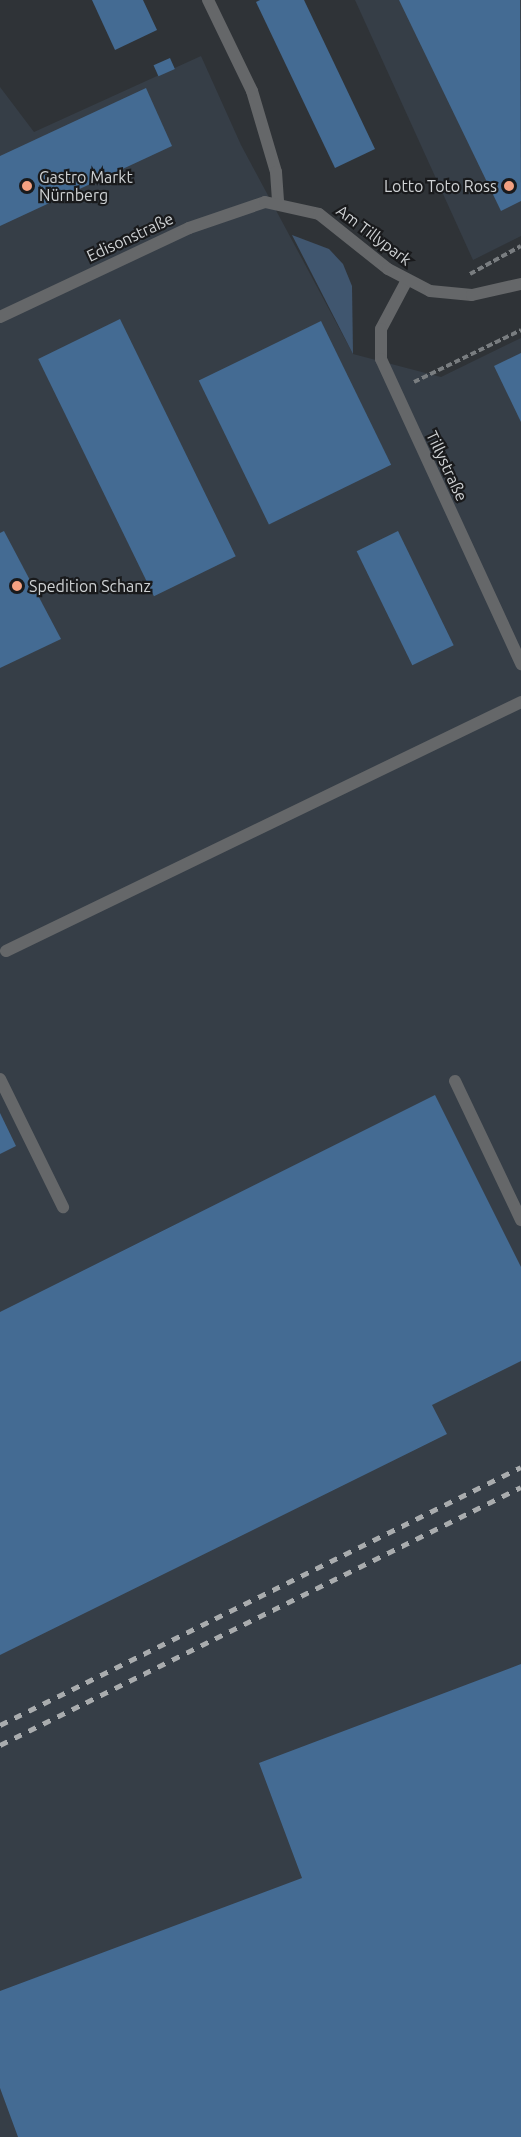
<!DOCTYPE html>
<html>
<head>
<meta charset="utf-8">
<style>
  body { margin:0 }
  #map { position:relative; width:521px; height:2137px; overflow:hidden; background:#2f3337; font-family:Ubuntu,sans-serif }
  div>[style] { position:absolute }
  .built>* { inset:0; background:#363e47 }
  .green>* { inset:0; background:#40566f }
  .building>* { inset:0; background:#446b93; transform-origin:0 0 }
  .path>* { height:4px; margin-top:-2px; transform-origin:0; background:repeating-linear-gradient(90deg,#797d80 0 6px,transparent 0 9px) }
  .service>* { height:12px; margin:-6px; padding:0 6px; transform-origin:6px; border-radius:6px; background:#656769 }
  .minor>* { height:12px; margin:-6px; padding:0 6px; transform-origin:6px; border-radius:6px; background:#656769 }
  .rail>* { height:4.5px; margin-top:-2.25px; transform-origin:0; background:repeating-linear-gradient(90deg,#a9acae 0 8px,transparent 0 16px) }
  .dots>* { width:16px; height:16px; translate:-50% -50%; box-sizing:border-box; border:3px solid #191a1c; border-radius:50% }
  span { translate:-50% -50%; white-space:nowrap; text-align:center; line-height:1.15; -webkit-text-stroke:4.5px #191a1c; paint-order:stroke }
  .poi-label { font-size:16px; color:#cfd2d4 }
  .left { translate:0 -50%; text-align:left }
  .right { translate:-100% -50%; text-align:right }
  .street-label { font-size:16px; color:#cfd2d4 }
</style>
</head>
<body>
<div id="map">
  <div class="built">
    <i style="clip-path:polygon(355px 0,521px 0,521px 236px,473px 260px)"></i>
    <i style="clip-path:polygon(201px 56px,241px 145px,353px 354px,441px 377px,521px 338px,521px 2137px,0 2137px,0 87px,34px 132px)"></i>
  </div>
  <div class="green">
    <i style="clip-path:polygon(292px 235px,329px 249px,343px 264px,352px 286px,353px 354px)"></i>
  </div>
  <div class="building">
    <i style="clip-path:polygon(92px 0,143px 0,157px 30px,115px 50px)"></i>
    <i style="clip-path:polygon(260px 0,304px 0,375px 149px,335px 168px,256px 2px)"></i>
    <i style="clip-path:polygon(399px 0,520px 0,521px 201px,501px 211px)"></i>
    <i style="left:170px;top:58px;width:12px;height:18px;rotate:66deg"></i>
    <i style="clip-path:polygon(146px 88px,172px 146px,0 226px,0 156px)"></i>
    <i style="left:120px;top:319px;width:264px;height:91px;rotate:64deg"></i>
    <i style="left:321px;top:321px;width:160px;height:136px;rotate:64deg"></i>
    <i style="clip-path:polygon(521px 353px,521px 422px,494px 366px)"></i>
    <i style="clip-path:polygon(4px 531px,61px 639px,0 668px,0 533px)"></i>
    <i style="left:398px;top:531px;width:127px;height:46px;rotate:64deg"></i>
    <i style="clip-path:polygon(435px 1095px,521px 1267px,521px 1361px,432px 1405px,447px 1434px,0 1655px,0 1312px)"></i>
    <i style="clip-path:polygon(0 1113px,16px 1146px,0 1154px)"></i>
    <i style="clip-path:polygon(521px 1664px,521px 2137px,18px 2137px,0 2088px,0 1991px,302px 1878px,259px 1763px)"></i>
  </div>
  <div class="path">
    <i style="left:470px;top:274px;width:58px;rotate:-28.8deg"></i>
    <i style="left:414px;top:382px;width:119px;rotate:-25.9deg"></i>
  </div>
  <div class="service">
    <i style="left:252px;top:91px;width:84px;rotate:73.5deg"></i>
    <i style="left:276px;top:172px;width:29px;rotate:86deg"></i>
    <i style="left:6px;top:951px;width:572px;rotate:-25.8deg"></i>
    <i style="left:0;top:1079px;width:143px;rotate:63.8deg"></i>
    <i style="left:455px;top:1081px;width:154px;rotate:64.6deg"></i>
  </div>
  <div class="minor">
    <i style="left:208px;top:0;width:101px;rotate:64.2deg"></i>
    <i style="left:407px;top:280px;width:55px;rotate:118deg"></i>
    <i style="left:381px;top:329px;width:30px;rotate:90deg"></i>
    <i style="left:381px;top:359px;width:336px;rotate:65.3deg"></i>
    <i style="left:0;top:317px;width:209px;rotate:-25.2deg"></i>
    <i style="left:189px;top:228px;width:80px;rotate:-18.9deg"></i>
    <i style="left:265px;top:202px;width:55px;rotate:12.5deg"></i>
    <i style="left:319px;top:214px;width:88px;rotate:38.6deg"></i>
    <i style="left:388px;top:269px;width:47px;rotate:27.6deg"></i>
    <i style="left:430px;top:291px;width:42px;rotate:5.4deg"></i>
    <i style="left:472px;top:295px;width:50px;rotate:-12.7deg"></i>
  </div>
  <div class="rail">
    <i style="left:0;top:1725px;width:581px;rotate:-26.34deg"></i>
    <i style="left:0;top:1745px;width:581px;rotate:-26.34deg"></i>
  </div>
  <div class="dots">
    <i style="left:27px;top:186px;background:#f3a081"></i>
    <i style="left:509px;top:186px;background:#f3a081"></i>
    <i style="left:17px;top:586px;background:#f3a081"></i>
  </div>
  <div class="poi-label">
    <span class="left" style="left:39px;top:186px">Gastro Markt<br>Nürnberg</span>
    <span class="right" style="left:497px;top:186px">Lotto Toto Ross</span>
    <span class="left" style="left:29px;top:586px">Spedition Schanz</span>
  </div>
  <div class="street-label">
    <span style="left:374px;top:235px;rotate:37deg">Am Tillypark</span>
    <span style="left:130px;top:237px;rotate:-25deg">Edisonstraße</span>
    <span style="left:447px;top:466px;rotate:65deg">Tillystraße</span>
  </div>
</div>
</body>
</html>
